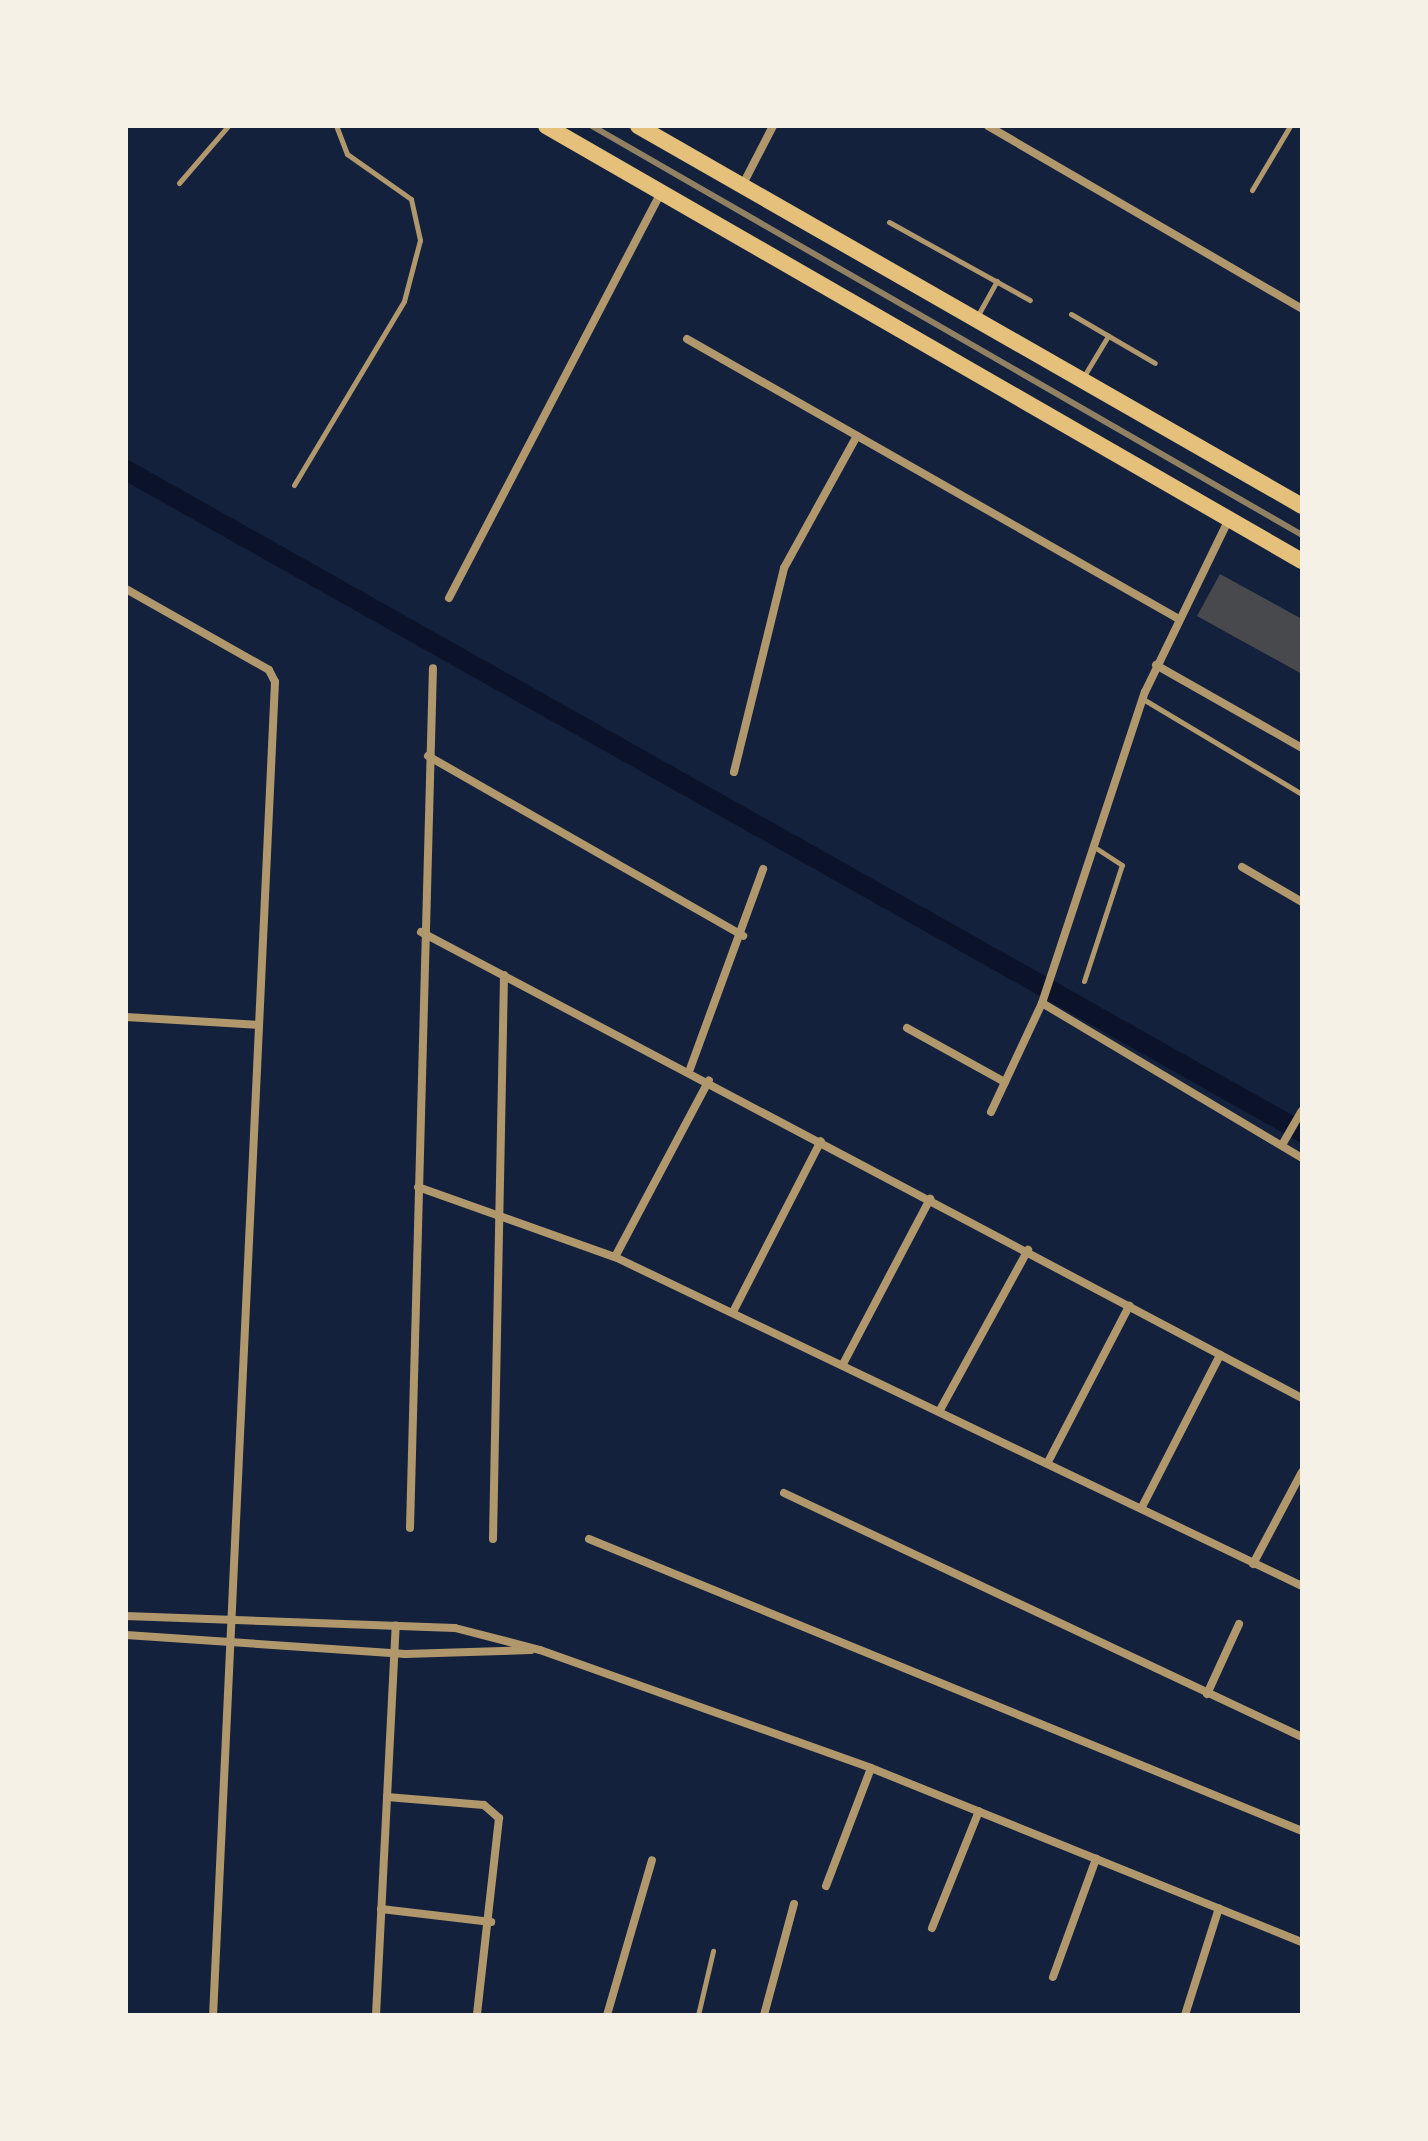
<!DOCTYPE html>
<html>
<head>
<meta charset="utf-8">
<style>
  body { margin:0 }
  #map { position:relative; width:1428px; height:2141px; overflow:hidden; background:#14213d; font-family:"PT Sans Narrow",sans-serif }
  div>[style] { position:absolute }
  .canal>* { height:20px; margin:-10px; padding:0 10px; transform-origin:10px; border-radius:10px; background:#0b132b }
  .building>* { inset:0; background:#48494c }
  .service>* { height:5px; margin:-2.5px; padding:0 2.5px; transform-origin:2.5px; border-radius:2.5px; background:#b1986c }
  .minor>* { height:8px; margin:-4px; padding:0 4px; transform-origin:4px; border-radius:4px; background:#b1986c }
  .primary>* { height:16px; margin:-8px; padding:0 8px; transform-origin:8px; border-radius:8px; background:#e5c07b }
  .rail>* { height:6px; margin:-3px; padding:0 3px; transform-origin:3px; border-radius:3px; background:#918062 }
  span { translate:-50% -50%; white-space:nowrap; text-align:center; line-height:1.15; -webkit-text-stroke:6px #f6f1e7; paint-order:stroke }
  .frame { position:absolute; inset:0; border:128px solid #f6f1e7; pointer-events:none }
</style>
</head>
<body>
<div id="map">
  <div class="canal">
    <i style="left:126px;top:470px;width:1350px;rotate:29.38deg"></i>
  </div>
  <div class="building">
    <i style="clip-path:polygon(1220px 574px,1302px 619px,1302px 674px,1197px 616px)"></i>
  </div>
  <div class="service">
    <i style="left:179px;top:183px;width:75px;rotate:-49.3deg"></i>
    <i style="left:1252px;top:190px;width:74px;rotate:-59.3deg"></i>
    <i style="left:889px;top:222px;width:161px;rotate:29deg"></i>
    <i style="left:1071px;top:314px;width:97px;rotate:30.3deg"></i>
    <i style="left:978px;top:315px;width:39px;rotate:-61deg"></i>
    <i style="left:1084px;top:376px;width:47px;rotate:-59deg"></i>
    <i style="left:294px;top:485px;width:214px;rotate:-59.1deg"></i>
    <i style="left:404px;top:301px;width:63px;rotate:-75.3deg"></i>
    <i style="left:420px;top:240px;width:42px;rotate:-102.4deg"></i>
    <i style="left:411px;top:199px;width:78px;rotate:-144.9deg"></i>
    <i style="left:347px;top:154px;width:30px;rotate:-111deg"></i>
    <i style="left:1143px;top:699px;width:185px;rotate:30.9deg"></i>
    <i style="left:1084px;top:981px;width:122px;rotate:-71.9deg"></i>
    <i style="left:1122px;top:865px;width:33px;rotate:-147deg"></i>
    <i style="left:698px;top:2015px;width:66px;rotate:-76.8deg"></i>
  </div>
  <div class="minor">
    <i style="left:988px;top:126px;width:363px;rotate:30.2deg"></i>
    <i style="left:742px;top:186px;width:68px;rotate:-62.7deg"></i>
    <i style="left:687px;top:339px;width:564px;rotate:29.66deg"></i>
    <i style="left:126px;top:589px;width:164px;rotate:29.5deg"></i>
    <i style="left:269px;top:670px;width:13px;rotate:63deg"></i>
    <i style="left:275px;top:682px;width:1334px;rotate:92.66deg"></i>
    <i style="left:449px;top:598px;width:455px;rotate:-62.4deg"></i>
    <i style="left:1156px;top:665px;width:168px;rotate:29.6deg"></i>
    <i style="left:428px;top:756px;width:363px;rotate:29.7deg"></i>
    <i style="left:734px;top:772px;width:210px;rotate:-76.2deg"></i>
    <i style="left:784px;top:568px;width:151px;rotate:-61.1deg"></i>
    <i style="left:1242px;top:867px;width:69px;rotate:30.3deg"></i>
    <i style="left:421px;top:932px;width:997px;rotate:27.88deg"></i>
    <i style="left:1042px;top:1003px;width:303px;rotate:30.8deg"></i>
    <i style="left:126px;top:1017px;width:133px;rotate:3.4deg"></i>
    <i style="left:907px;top:1028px;width:112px;rotate:28.9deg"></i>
    <i style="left:690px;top:1069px;width:213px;rotate:-69.9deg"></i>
    <i style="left:991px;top:1112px;width:120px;rotate:-64.9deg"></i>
    <i style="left:1042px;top:1003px;width:328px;rotate:-71.7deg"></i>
    <i style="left:1145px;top:692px;width:192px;rotate:-64.1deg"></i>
    <i style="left:1282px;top:1145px;width:39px;rotate:-60deg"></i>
    <i style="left:418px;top:1187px;width:209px;rotate:19.6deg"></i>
    <i style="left:615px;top:1257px;width:762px;rotate:25.59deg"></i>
    <i style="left:615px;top:1257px;width:200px;rotate:-62deg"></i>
    <i style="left:733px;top:1312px;width:192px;rotate:-62.8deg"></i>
    <i style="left:843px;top:1364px;width:187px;rotate:-62.2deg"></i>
    <i style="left:940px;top:1410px;width:183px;rotate:-61.2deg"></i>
    <i style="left:1049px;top:1460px;width:174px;rotate:-62.5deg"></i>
    <i style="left:784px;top:1493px;width:573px;rotate:25.22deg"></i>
    <i style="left:1143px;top:1505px;width:169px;rotate:-62.8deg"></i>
    <i style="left:410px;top:1528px;width:860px;rotate:-88.47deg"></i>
    <i style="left:493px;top:1539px;width:564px;rotate:-88.88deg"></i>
    <i style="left:589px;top:1539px;width:770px;rotate:22.27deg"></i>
    <i style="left:1253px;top:1564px;width:104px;rotate:-62deg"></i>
    <i style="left:126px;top:1616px;width:329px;rotate:2.1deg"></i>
    <i style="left:455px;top:1628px;width:88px;rotate:14.5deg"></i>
    <i style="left:540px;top:1650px;width:351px;rotate:19.6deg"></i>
    <i style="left:871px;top:1768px;width:465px;rotate:22deg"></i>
    <i style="left:126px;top:1635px;width:280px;rotate:3.9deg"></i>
    <i style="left:405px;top:1654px;width:126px;rotate:-1.8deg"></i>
    <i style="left:1207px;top:1694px;width:77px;rotate:-65.4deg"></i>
    <i style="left:387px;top:1797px;width:97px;rotate:4.7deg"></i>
    <i style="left:484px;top:1805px;width:20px;rotate:41deg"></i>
    <i style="left:499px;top:1818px;width:198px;rotate:96.4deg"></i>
    <i style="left:826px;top:1886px;width:126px;rotate:-69.1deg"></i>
    <i style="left:381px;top:1909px;width:111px;rotate:6.7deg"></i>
    <i style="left:932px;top:1928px;width:126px;rotate:-68.1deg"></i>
    <i style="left:1053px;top:1977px;width:126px;rotate:-70deg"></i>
    <i style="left:376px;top:2015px;width:390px;rotate:-87.1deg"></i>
    <i style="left:607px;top:2015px;width:161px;rotate:-73.8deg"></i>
    <i style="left:764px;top:2015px;width:115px;rotate:-74.9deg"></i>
    <i style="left:1185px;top:2015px;width:112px;rotate:-72.4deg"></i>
  </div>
  <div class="primary">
    <i style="left:546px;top:126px;width:872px;rotate:29.92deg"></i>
    <i style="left:638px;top:126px;width:765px;rotate:29.78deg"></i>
  </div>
  <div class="rail">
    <i style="left:592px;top:126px;width:819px;rotate:29.94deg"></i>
  </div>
  <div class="frame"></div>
</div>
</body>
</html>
